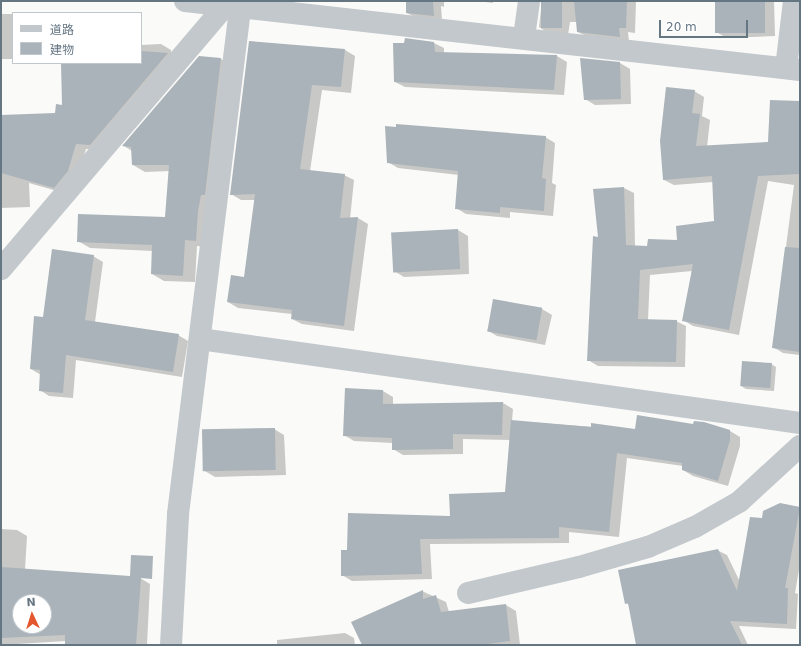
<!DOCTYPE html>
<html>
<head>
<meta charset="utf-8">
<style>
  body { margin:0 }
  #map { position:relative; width:801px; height:646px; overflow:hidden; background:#fafaf8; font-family:"DejaVu Sans","Noto Sans JP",sans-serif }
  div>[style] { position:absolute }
  .shadow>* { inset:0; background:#0003; transform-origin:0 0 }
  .building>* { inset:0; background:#aab3b9; transform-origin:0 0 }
  .minor>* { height:22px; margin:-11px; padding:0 11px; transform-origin:11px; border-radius:11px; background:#c3c8cc }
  span { translate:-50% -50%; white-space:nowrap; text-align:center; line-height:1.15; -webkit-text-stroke:4px #fff; paint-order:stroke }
  .frame { position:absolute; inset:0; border:2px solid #657683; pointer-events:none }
  .legend { position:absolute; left:12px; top:12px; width:130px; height:52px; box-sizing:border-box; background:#fff; border:1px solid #c1c8cd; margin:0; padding:5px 7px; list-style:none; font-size:12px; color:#657683 }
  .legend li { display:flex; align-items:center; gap:8px; height:20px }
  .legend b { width:20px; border:1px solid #c1c8cd }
  .north { position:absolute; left:12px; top:594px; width:40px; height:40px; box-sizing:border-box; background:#fff; border:1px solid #c1c8cd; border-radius:50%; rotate:356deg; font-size:11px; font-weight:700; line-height:16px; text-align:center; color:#657683 }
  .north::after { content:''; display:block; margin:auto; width:14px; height:18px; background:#e4572e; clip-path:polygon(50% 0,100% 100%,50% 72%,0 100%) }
  .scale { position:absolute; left:659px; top:20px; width:89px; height:18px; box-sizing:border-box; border:2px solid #657683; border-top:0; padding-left:5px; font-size:12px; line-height:14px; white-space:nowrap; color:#657683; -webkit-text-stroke:3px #fff; paint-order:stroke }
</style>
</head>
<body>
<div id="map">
  <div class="shadow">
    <i style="clip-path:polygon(407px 1px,444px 1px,444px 7px,441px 6px,442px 20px,415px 17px,407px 13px)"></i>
    <i style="clip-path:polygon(478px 1px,493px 1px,493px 3px)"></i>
    <i style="clip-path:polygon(542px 1px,636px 1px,635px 33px,628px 32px,629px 42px,588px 37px,578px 32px,577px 22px,570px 22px,568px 35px,548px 33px,539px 27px)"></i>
    <i style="clip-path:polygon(716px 1px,774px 1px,775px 36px,727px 38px,718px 33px)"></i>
    <i style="left:1px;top:14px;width:12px;height:45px"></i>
    <i style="clip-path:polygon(250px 42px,345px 50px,355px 56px,351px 93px,322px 90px,310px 171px,344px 175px,354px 180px,350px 219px,358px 218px,368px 224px,354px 331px,302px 324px,292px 319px,292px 314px,238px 308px,228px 302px,245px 278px,255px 200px,241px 200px,231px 194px)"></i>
    <i style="clip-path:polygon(434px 43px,444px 48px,444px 53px,557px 56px,567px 62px,564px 95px,405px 87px,395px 82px,405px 44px)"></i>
    <i style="clip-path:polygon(161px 44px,171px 50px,171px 56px,100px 150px,86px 149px,78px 176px,64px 193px,29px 183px,30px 207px,1px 208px,1px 116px,56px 114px,63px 106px,62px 63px,141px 63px,141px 45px)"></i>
    <i style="clip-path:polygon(199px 57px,221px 59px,233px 66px,208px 247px,197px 246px,195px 282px,164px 281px,152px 274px,153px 251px,90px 248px,78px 241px,166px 218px,170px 171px,145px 172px,133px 165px,132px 151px,124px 146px)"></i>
    <i style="clip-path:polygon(620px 63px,630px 69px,631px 104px,595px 105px,585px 99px)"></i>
    <i style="clip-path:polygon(694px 91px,704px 97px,702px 116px,710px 120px,707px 147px,769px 143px,800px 102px,800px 355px,783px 353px,773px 347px,794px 185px,768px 181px,739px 335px,693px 326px,683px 320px,692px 271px,650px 275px,648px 320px,676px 321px,686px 326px,685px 367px,598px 366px,588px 360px,599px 238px,624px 188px,634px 193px,635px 246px,648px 247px,678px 241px,715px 222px,713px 182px,674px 185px,664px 180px)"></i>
    <i style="clip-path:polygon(545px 137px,555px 143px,552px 183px,556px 185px,553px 216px,510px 212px,510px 218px,466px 214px,456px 208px,459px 175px,398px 168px,388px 162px)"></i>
    <i style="clip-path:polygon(458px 230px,468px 236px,469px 274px,404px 277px,394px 271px)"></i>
    <i style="clip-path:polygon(93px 256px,103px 262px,95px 322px,178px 335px,188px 341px,182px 377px,76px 360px,73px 398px,49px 396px,40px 390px,41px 375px,31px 369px,44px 318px)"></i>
    <i style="clip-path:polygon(542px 309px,552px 315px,545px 345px,497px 336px,487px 330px)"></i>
    <i style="clip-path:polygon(771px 364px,776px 367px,774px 391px,746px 389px,741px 386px)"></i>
    <i style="clip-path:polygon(346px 390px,383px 391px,393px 397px,393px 405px,503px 403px,513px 409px,512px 421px,636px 430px,730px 431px,740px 437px,740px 446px,728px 486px,693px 476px,683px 470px,683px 466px,627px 458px,619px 537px,569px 532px,569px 543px,430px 544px,432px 579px,352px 581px,342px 575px,348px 551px,451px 517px,506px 493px,510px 440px,463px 439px,463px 454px,403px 455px,393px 449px,393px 443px,354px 441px,344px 435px)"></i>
    <i style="clip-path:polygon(274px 429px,284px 435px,286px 475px,215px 477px,205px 471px)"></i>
    <i style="clip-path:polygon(799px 508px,800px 564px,795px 593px,798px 594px,796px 629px,739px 626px,748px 645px,637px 645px,629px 605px,626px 603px,717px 550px,727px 555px,740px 582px,762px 520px)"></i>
    <i style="clip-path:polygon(evenodd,1px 529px,17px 530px,27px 536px,25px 570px,140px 578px,150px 584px,147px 645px,66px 645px,66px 641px,1px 645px,1px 529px,20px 602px,44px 602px,44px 626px,20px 626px,20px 602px)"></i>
    <i style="clip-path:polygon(422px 591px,446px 602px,449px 612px,506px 605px,516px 611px,520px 645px,401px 645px)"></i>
    <i style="clip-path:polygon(345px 633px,354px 638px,355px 645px,277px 645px,277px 640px)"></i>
  </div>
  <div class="building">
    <i style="clip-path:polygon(406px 1px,433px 1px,434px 16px,406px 13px)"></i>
    <i style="left:541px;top:1px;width:21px;height:27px"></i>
    <i style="clip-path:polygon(574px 1px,627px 1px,626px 28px,619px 28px,620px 37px,577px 32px)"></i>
    <i style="left:715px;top:1px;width:50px;height:32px"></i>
    <i style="clip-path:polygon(405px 38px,434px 42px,435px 52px,557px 55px,554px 90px,394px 82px,393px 43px,404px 43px)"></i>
    <i style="clip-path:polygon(249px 41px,345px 49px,341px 87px,312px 85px,300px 169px,345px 174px,340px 218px,358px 217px,344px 326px,291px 319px,292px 310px,227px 302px,231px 275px,244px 277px,255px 194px,230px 195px)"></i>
    <i style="clip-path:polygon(141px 51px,168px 53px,90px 145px,76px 144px,68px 171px,54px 188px,1px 173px,1px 115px,55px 113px,56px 104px,62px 105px,61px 63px,141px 63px)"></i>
    <i style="clip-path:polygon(199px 56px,221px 58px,205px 195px,201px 195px,198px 211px,196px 241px,185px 240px,183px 276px,151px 274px,152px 245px,77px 242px,78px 214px,165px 217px,169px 165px,132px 165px,131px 147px,122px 146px)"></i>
    <i style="clip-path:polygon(580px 58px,620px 62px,621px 99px,584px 100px)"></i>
    <i style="clip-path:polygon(666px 87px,695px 90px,692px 113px,700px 114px,696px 146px,768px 142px,770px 100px,800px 101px,800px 174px,758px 176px,729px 330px,682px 321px,693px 264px,640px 270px,638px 319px,677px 320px,676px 362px,587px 361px,593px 236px,598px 237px,593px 189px,624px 187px,626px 245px,647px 246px,648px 239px,677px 240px,676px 226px,714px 221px,712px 176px,663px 180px,660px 141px)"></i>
    <i style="clip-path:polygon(396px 124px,546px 136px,542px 178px,546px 179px,544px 211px,500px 207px,500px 213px,455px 209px,458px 171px,387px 163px,385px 126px,396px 127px)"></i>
    <i style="left:458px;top:229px;width:40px;height:67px;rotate:87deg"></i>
    <i style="clip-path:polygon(785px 247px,800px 248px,800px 352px,772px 348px)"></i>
    <i style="clip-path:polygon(52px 249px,94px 255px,85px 320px,179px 334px,173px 372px,66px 355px,63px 393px,39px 391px,40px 370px,30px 369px,34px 316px,43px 317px)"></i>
    <i style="left:493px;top:299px;width:50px;height:33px;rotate:10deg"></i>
    <i style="left:742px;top:361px;width:30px;height:25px;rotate:4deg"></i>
    <i style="clip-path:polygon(345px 388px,383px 390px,383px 404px,503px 402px,502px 435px,453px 434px,453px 449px,392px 450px,392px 438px,343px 436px)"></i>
    <i style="clip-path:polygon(637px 415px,693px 424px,694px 421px,704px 422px,730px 430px,730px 440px,718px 481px,682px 470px,682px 463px,617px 453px,609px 532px,559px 527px,559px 538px,420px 539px,422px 574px,341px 576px,341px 550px,347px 550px,348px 513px,450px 516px,449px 494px,505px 492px,511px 420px,591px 427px,591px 423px,635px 429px)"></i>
    <i style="left:275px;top:428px;width:42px;height:73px;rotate:89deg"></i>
    <i style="clip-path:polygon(780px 503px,800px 507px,785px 588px,788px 588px,787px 624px,730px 621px,742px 645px,636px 645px,628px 603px,625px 604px,618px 570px,718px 549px,737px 591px,750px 517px,762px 518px,763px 511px)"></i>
    <i style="clip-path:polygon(evenodd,131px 555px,153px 556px,152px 579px,141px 578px,136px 645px,65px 645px,65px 635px,1px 638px,1px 567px,130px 576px,131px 555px,20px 602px,44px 602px,44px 626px,20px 626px,20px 602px)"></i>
    <i style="clip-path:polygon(423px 590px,423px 599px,436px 595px,441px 612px,506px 604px,510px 641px,480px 645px,362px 645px,351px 622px)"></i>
  </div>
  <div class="minor">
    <i style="left:185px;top:1px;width:619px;rotate:6.4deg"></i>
    <i style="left:524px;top:37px;width:36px;rotate:-82deg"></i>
    <i style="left:786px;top:68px;width:67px;rotate:-83.2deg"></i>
    <i style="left:1px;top:269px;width:345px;rotate:-49.6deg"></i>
    <i style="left:200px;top:339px;width:606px;rotate:7.97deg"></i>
    <i style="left:468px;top:593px;width:114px;rotate:-13.2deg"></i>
    <i style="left:579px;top:567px;width:72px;rotate:-16.2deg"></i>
    <i style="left:648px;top:547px;width:51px;rotate:-23.1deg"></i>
    <i style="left:695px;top:527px;width:51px;rotate:-29.6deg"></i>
    <i style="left:739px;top:502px;width:83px;rotate:-42.6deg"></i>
    <i style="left:171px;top:645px;width:131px;rotate:-86.9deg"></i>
    <i style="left:178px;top:514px;width:517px;rotate:-83deg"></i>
  </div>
  <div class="frame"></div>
  <ul class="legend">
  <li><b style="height:5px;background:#c3c8cc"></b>道路</li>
  <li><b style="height:11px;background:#aab3b9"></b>建物</li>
  </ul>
  <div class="north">N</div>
  <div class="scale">20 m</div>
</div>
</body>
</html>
